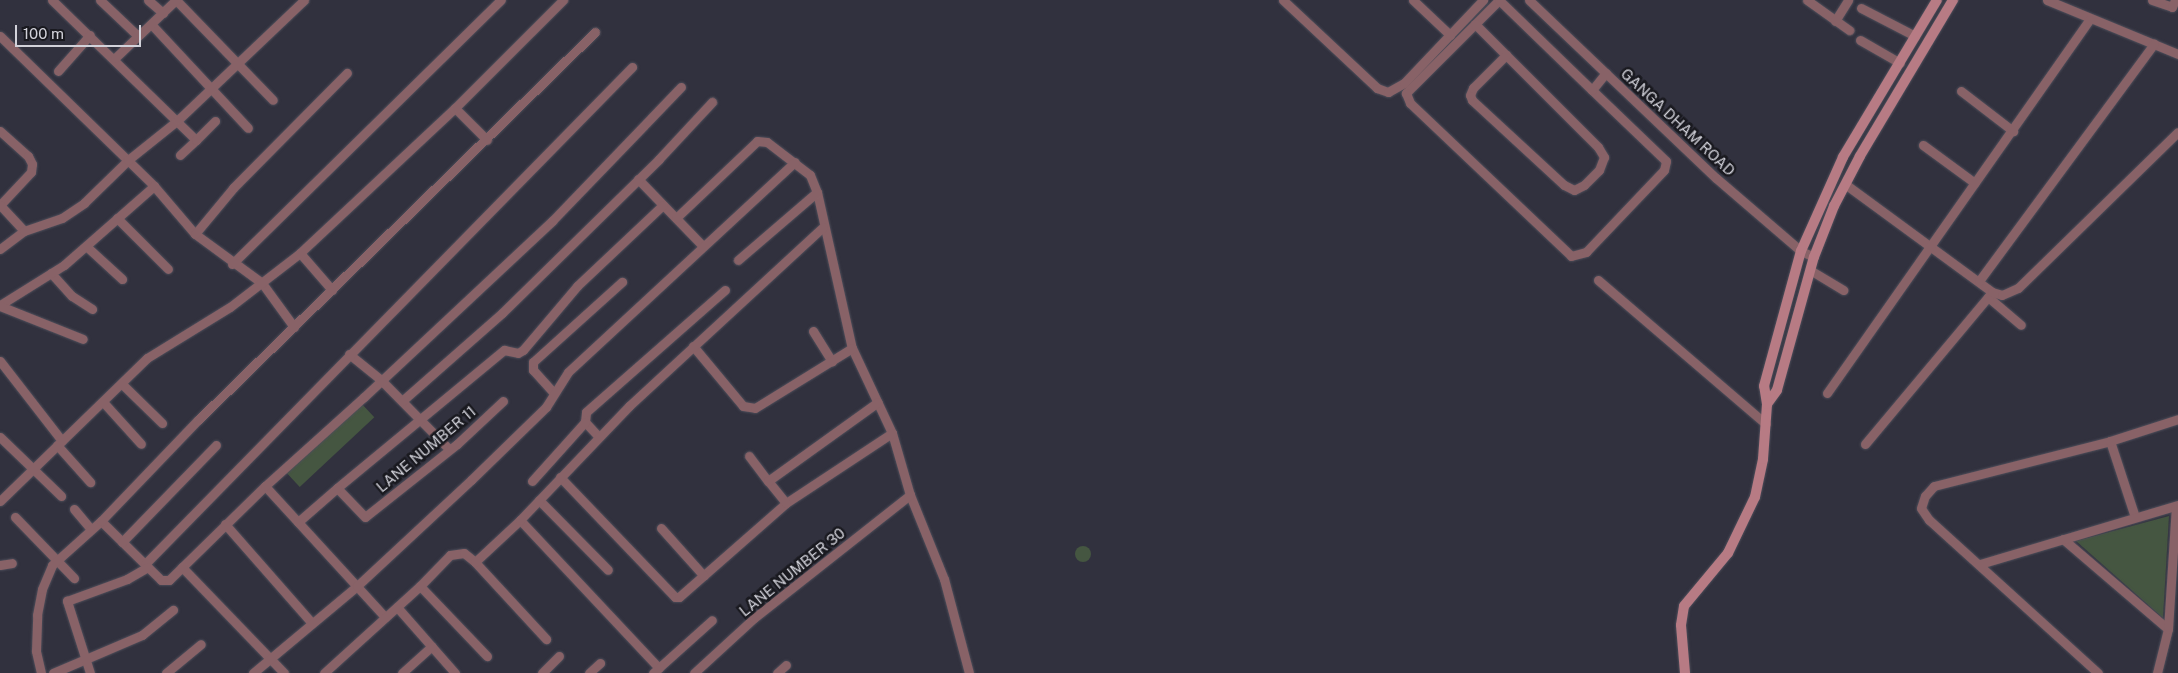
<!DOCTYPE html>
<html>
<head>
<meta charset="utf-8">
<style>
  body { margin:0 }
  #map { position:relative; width:2178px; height:673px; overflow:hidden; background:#31313e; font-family:"Public Sans",sans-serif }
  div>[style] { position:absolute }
  .green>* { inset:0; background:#455641; transform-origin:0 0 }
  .round { border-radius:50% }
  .roads { filter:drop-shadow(0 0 1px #4e4e5a) drop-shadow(0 0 1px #4e4e5a) }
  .minor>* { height:9px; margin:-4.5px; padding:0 4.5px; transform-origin:4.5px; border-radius:4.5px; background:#886267 }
  .secondary>* { height:10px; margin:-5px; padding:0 5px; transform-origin:5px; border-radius:5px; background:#b77b84 }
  span { translate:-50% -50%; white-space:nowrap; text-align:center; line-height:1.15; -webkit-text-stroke:5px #19191f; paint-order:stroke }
  .street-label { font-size:15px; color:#d2d2da }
  .scale { position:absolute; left:15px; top:25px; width:126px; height:22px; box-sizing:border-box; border:2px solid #d2d2da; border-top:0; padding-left:6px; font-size:15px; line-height:18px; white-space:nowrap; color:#d2d2da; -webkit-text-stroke:4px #19191f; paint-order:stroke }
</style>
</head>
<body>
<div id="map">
  <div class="green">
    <i style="left:360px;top:402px;width:21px;height:102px;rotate:47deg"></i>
    <i style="clip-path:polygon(2169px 516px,2163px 618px,2076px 541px)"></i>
    <i class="round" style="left:1075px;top:546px;width:16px;height:16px"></i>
  </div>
  <div class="roads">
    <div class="minor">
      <i style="left:52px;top:0;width:201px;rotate:44.2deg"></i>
      <i style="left:196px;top:140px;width:22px;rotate:137deg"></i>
      <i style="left:100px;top:0;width:52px;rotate:43.5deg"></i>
      <i style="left:148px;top:0;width:20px;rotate:41deg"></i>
      <i style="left:176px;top:0;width:139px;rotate:45.9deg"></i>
      <i style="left:1283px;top:0;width:129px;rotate:43.1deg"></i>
      <i style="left:1377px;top:88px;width:12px;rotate:20deg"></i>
      <i style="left:1388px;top:92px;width:18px;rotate:-29deg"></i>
      <i style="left:1404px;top:83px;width:115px;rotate:-46.4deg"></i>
      <i style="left:1413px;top:0;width:51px;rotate:43.4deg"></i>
      <i style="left:1499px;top:0;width:132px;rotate:135deg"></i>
      <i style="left:1406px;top:93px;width:11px;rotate:68deg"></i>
      <i style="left:1410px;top:103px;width:222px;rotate:43.5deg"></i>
      <i style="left:1571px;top:256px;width:16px;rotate:-15deg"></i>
      <i style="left:1586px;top:252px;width:113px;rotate:-46.4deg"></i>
      <i style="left:1664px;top:170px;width:9px;rotate:-77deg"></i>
      <i style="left:1666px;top:161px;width:103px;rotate:-136.2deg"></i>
      <i style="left:1592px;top:90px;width:22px;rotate:-51deg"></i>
      <i style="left:1499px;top:0;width:129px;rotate:44.1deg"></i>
      <i style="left:1529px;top:0;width:258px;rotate:43.6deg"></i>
      <i style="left:1716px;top:178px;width:112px;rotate:40.7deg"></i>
      <i style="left:1801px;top:251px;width:14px;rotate:25deg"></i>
      <i style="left:1807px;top:0;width:52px;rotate:35.5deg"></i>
      <i style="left:2047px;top:0;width:142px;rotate:22.4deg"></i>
      <i style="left:2152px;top:0;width:21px;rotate:19deg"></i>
      <i style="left:2172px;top:7px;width:8px;rotate:-67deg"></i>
      <i style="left:1861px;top:8px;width:61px;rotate:27.4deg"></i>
      <i style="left:1835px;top:21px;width:25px;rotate:-58deg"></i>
      <i style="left:151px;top:24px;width:142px;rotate:47deg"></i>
      <i style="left:1475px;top:24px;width:174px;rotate:45deg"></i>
      <i style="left:1598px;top:147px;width:12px;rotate:59deg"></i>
      <i style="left:1604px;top:157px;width:14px;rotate:111deg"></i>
      <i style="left:1599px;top:170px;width:21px;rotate:135deg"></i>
      <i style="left:1584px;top:185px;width:11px;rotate:153deg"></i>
      <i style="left:1574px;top:190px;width:11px;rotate:-153deg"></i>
      <i style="left:1564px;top:185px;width:125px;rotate:-137.3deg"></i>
      <i style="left:1472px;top:100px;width:5px;rotate:-112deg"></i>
      <i style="left:1470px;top:95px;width:8px;rotate:-67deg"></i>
      <i style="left:1473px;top:88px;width:47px;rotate:-45deg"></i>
      <i style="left:0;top:36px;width:215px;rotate:44.2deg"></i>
      <i style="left:154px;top:186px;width:63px;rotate:49.5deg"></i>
      <i style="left:1860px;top:40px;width:46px;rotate:29.9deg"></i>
      <i style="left:115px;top:58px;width:84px;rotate:-43.6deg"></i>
      <i style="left:58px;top:71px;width:48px;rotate:-48.4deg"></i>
      <i style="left:1961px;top:91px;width:66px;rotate:37.6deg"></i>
      <i style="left:455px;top:108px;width:45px;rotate:45deg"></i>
      <i style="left:0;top:131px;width:38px;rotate:42deg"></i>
      <i style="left:28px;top:156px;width:9px;rotate:63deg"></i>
      <i style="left:32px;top:164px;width:8px;rotate:97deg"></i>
      <i style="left:31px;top:172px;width:45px;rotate:133.2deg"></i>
      <i style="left:196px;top:140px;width:27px;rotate:-45deg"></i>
      <i style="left:1923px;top:145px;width:64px;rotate:36.2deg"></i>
      <i style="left:638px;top:179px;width:92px;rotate:45.9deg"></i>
      <i style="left:1845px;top:184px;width:182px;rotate:36.3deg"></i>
      <i style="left:0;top:205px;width:35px;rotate:47deg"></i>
      <i style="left:117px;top:218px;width:72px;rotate:45deg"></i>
      <i style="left:676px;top:218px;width:112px;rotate:-43.5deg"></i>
      <i style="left:757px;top:141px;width:10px;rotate:6deg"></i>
      <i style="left:767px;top:142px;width:54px;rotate:37.5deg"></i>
      <i style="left:810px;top:175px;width:18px;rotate:68deg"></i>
      <i style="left:817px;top:192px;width:160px;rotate:77.4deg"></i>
      <i style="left:852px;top:348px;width:94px;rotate:64.8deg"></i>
      <i style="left:892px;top:433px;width:65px;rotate:73.8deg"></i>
      <i style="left:910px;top:495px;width:91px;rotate:68deg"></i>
      <i style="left:944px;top:579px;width:97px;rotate:75.1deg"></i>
      <i style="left:86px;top:246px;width:49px;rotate:42.5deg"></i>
      <i style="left:0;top:249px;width:30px;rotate:-37deg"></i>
      <i style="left:24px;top:231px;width:40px;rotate:-18.9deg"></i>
      <i style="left:62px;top:218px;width:27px;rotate:-34deg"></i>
      <i style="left:84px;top:203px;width:62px;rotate:-44.3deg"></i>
      <i style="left:128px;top:160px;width:64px;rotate:-38.7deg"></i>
      <i style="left:178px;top:120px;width:174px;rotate:-43.6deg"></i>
      <i style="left:300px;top:253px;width:49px;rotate:49.1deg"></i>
      <i style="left:738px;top:260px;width:104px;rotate:-40.7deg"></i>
      <i style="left:232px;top:264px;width:377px;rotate:-44.5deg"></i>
      <i style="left:1810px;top:270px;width:39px;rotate:31deg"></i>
      <i style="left:51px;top:273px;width:31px;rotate:48deg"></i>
      <i style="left:72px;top:296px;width:24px;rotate:33deg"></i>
      <i style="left:1598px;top:280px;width:221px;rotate:40.6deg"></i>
      <i style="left:1979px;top:281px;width:295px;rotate:-53.6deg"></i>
      <i style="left:1988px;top:297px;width:43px;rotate:40.3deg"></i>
      <i style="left:0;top:305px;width:75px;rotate:-32deg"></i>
      <i style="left:64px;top:265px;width:120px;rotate:-41.3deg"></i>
      <i style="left:0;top:306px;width:89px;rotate:21.7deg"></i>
      <i style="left:294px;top:327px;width:54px;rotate:-126deg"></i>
      <i style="left:262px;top:283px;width:83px;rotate:-143.8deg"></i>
      <i style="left:195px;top:234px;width:60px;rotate:-50.4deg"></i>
      <i style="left:233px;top:188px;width:162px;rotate:-45.3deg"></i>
      <i style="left:813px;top:331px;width:36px;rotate:58deg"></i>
      <i style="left:693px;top:346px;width:78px;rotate:50.2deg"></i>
      <i style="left:743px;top:406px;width:12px;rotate:9deg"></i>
      <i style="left:755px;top:408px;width:114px;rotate:-31.7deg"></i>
      <i style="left:349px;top:354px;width:41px;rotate:39.1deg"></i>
      <i style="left:381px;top:380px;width:97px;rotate:45.4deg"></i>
      <i style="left:0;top:361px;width:101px;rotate:52.2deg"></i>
      <i style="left:122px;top:384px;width:56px;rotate:44.3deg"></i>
      <i style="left:553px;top:392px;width:30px;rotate:-132deg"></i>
      <i style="left:533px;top:370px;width:8px;rotate:-90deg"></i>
      <i style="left:533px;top:362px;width:120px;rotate:-42deg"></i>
      <i style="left:1827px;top:393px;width:456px;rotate:-54.9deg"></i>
      <i style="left:402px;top:401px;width:133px;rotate:-41.3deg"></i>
      <i style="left:502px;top:313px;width:220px;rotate:-44.4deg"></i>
      <i style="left:659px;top:159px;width:78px;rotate:-47.1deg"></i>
      <i style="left:503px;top:401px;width:63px;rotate:136.9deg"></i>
      <i style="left:457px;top:444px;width:117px;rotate:141.6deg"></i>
      <i style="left:365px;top:517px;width:40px;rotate:-134deg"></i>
      <i style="left:337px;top:488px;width:217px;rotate:-39.6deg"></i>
      <i style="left:504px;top:350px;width:14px;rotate:12deg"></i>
      <i style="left:518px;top:353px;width:6px;rotate:-31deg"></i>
      <i style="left:523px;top:350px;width:84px;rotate:-49.8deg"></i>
      <i style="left:577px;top:286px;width:118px;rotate:-43.3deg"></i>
      <i style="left:104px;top:403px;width:55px;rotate:47.9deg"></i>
      <i style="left:0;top:437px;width:85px;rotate:44deg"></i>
      <i style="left:599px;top:437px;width:21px;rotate:-133deg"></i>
      <i style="left:585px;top:422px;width:10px;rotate:-84deg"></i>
      <i style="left:586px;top:412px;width:185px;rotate:-41.3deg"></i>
      <i style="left:2110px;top:441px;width:80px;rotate:71.8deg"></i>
      <i style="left:1865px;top:444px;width:198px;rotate:-50.1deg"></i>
      <i style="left:1992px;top:292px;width:10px;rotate:17deg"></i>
      <i style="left:2002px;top:295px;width:17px;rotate:-24deg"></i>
      <i style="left:2018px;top:288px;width:223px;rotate:-44.3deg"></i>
      <i style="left:57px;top:445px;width:50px;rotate:48.3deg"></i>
      <i style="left:749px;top:456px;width:31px;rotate:53deg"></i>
      <i style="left:560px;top:477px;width:166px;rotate:46.2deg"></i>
      <i style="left:675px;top:597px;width:4px"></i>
      <i style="left:679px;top:597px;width:142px;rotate:-41.3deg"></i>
      <i style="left:786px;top:503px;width:127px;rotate:-33.4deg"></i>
      <i style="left:532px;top:481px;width:79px;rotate:-48.1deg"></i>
      <i style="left:265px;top:486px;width:178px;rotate:47.5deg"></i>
      <i style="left:539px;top:500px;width:98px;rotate:45.4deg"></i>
      <i style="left:0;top:501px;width:205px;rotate:-44.2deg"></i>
      <i style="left:147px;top:358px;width:97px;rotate:-31.6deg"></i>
      <i style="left:230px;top:307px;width:88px;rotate:-37.6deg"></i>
      <i style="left:300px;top:253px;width:212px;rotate:-43.1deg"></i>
      <i style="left:455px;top:108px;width:153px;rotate:-45deg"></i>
      <i style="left:786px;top:503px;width:28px;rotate:-129deg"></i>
      <i style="left:768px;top:481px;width:135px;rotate:-35.7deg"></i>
      <i style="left:74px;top:509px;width:26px;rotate:50deg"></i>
      <i style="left:15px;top:517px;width:85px;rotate:46deg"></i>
      <i style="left:520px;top:520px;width:203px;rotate:46.8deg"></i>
      <i style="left:101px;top:521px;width:84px;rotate:44.5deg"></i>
      <i style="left:161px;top:580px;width:8px"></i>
      <i style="left:169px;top:580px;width:134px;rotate:-44.4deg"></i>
      <i style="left:265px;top:486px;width:133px;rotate:-42deg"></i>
      <i style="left:364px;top:397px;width:258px;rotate:-43.1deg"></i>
      <i style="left:552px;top:221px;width:186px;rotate:-46.1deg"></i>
      <i style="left:298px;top:522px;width:52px;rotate:-41.1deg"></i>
      <i style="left:225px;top:524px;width:132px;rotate:48.7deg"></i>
      <i style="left:661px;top:528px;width:64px;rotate:48.1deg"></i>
      <i style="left:2063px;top:539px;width:138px;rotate:40.6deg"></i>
      <i style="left:122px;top:542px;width:135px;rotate:-45.9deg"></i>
      <i style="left:475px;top:562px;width:105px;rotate:47.3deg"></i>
      <i style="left:145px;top:564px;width:696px;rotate:-45.58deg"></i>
      <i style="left:1980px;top:564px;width:207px;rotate:-16.6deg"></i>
      <i style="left:0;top:565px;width:12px;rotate:-9deg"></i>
      <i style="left:182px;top:567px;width:147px;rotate:46.1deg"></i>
      <i style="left:420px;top:586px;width:97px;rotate:46.3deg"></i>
      <i style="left:397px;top:607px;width:88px;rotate:48.7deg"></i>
      <i style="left:41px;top:673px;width:23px;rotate:-103deg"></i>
      <i style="left:36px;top:651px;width:36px;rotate:-88deg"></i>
      <i style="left:37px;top:615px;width:26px;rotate:-79deg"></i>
      <i style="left:42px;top:589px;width:26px;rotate:-67deg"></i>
      <i style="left:52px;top:565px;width:66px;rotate:-41.9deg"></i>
      <i style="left:101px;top:521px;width:140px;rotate:-46.2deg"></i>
      <i style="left:198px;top:420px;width:555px;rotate:-44.34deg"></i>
      <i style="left:53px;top:673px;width:97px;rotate:-23.1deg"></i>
      <i style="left:142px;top:635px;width:40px;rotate:-39deg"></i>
      <i style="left:90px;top:673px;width:76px;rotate:-107.7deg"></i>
      <i style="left:67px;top:601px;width:64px;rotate:-20.1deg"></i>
      <i style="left:127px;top:579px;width:24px;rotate:-30deg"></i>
      <i style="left:166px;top:673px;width:45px;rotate:-39.6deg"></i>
      <i style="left:253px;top:673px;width:136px;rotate:-39.9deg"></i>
      <i style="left:357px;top:586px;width:156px;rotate:-42.9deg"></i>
      <i style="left:471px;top:480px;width:105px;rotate:-44.2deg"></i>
      <i style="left:546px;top:407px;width:41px;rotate:-57.8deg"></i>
      <i style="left:568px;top:372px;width:309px;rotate:-42.8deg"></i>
      <i style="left:324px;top:673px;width:130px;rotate:-42.2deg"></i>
      <i style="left:420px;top:586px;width:43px;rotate:-45.9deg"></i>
      <i style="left:450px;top:555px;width:14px;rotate:-8deg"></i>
      <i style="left:464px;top:553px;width:14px;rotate:39deg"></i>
      <i style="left:475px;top:562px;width:62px;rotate:-43deg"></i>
      <i style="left:520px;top:520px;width:158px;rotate:-46.3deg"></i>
      <i style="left:629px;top:406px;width:264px;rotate:-42.7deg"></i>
      <i style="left:402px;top:673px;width:40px;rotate:-42deg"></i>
      <i style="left:542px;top:673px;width:24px;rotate:-45deg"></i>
      <i style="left:589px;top:673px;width:15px;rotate:-42deg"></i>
      <i style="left:653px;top:673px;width:79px;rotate:-41.9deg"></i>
      <i style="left:694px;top:673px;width:81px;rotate:-42.5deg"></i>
      <i style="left:754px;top:618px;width:199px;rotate:-38.3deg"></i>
      <i style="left:777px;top:673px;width:12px;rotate:-42deg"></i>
      <i style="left:2098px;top:673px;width:228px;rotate:-137.8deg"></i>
      <i style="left:1929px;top:520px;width:14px;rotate:-124deg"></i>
      <i style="left:1921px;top:508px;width:13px;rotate:-72deg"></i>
      <i style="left:1925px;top:496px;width:13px;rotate:-48deg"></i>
      <i style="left:1934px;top:486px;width:182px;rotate:-14.3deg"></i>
      <i style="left:2110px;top:441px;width:71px;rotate:-17.9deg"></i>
      <i style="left:2157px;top:673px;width:45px;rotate:-76deg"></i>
      <i style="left:2168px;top:629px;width:123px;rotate:-86.3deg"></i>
    </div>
    <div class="secondary">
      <i style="left:1767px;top:404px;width:17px;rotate:-54deg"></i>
      <i style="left:1777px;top:390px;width:138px;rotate:-74.5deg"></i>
      <i style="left:1814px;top:257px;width:55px;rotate:-68.6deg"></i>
      <i style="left:1834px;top:206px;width:56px;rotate:-62.5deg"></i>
      <i style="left:1860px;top:156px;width:182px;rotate:-59.2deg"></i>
      <i style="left:1685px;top:673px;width:48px;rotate:-94.8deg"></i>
      <i style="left:1681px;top:625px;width:19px;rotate:-81deg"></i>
      <i style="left:1684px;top:606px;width:69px;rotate:-50.3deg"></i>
      <i style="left:1728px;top:553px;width:62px;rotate:-64.3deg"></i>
      <i style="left:1755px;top:497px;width:39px;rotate:-78deg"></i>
      <i style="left:1763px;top:459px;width:55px;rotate:-85.8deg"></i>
      <i style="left:1767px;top:404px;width:18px;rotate:-99deg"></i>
      <i style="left:1764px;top:386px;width:140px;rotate:-74.7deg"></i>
      <i style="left:1801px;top:251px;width:103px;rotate:-65.9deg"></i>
      <i style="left:1843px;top:157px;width:183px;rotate:-59.1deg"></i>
    </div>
  </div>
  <div class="street-label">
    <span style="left:1678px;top:122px;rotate:43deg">GANGA DHAM ROAD</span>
    <span style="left:426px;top:449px;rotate:-40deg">LANE NUMBER 11</span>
    <span style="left:792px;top:572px;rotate:-39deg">LANE NUMBER 30</span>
  </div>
  <div class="scale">100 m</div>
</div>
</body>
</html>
